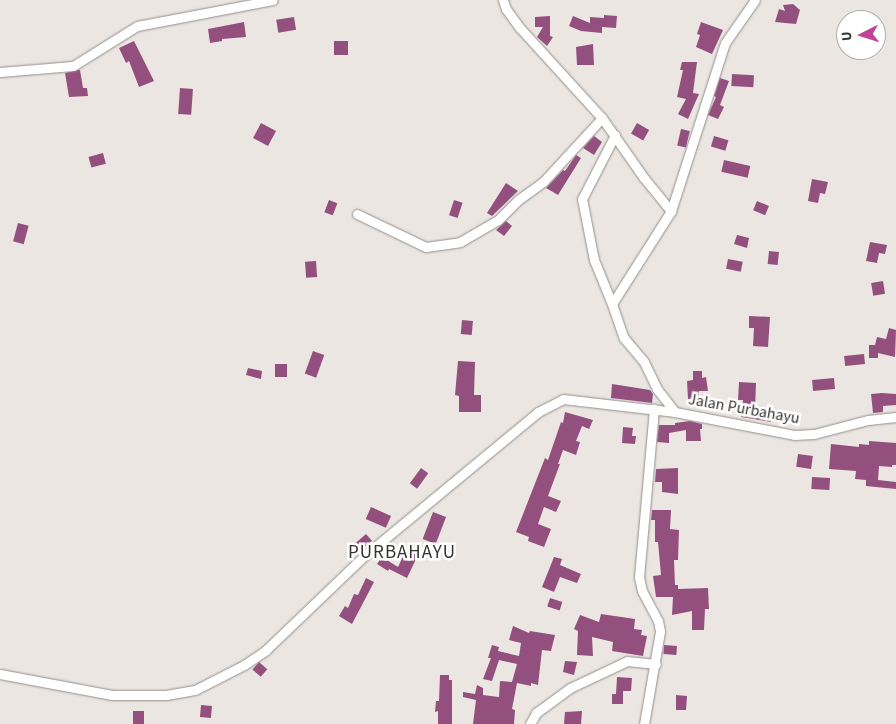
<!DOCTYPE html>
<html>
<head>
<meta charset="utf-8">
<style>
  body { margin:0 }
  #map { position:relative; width:896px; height:724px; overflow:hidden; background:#ebe6e2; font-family:"Source Sans 3",sans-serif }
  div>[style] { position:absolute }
  .building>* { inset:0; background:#93507f; transform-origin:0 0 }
  .roads { filter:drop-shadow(0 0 1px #938f8b) drop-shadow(0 0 1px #938f8b) }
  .minor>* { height:9px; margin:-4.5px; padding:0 4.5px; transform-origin:4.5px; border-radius:4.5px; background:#fff }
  span { translate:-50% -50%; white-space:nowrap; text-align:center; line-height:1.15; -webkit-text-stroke:5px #fff; paint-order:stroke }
  .street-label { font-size:16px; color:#353432 }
  .quarter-label { font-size:19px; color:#353432; letter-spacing:1px }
  .north { position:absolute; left:836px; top:10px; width:50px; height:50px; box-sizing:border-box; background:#fff; border:1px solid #aeaead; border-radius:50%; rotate:265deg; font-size:14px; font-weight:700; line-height:20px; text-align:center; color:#353432 }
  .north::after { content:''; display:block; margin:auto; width:18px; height:22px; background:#c04495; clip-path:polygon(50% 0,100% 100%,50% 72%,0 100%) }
</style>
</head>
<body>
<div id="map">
  <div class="building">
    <i style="clip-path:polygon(793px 4px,800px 10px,796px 24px,775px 22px,779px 9px,785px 11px,783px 5px)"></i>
    <i style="clip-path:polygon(604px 15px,617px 16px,616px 28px,602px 27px,602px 33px,581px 31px,569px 26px,573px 16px,590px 23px,590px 17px,604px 18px)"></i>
    <i style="clip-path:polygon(550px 16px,550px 36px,553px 37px,547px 46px,537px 37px,543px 27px,535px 27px,535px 17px)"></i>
    <i style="left:294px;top:17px;width:13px;height:18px;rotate:81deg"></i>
    <i style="clip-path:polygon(244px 22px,246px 37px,222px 39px,222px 41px,210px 43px,208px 29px)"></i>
    <i style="clip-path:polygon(701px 22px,723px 30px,712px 54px,696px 47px,700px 35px,697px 34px)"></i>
    <i style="clip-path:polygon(134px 41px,154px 81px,139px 87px,129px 61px,126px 63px,119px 48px)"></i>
    <i style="left:334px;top:41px;width:14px;height:14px"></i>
    <i style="clip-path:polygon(593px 44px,594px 65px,577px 65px,576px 47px)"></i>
    <i style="clip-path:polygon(682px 62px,697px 62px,693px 93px,699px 94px,688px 119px,678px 114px,686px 99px,677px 97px,683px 70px,680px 70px)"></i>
    <i style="clip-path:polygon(78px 70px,80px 70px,83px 88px,87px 88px,88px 96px,69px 97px,65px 73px)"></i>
    <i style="left:732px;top:74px;width:22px;height:12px;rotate:3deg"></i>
    <i style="clip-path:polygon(720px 78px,729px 81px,720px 105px,724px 107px,718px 119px,708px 115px,716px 97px,714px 96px)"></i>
    <i style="left:180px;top:88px;width:13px;height:26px;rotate:4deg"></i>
    <i style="left:261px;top:123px;width:17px;height:17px;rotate:28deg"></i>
    <i style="left:637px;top:123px;width:14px;height:12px;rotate:30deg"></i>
    <i style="left:681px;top:129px;width:9px;height:17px;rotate:13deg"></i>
    <i style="clip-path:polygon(594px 136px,602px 142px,594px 155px,583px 148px)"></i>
    <i style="left:714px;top:136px;width:15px;height:11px;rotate:16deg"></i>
    <i style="left:103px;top:153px;width:11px;height:15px;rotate:75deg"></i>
    <i style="clip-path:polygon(576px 155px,581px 158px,558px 195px,546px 188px,563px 170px,565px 171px)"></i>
    <i style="left:724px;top:160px;width:27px;height:12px;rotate:13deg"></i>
    <i style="clip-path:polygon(812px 179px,828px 182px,825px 194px,820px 193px,818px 203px,808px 201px)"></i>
    <i style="clip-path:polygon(506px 183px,518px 191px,492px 216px,487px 213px)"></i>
    <i style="left:329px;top:200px;width:9px;height:13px;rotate:21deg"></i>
    <i style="left:454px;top:200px;width:9px;height:16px;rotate:18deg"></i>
    <i style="left:757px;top:201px;width:13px;height:10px;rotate:23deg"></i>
    <i style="clip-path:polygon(506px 221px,512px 226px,504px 236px,496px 230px)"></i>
    <i style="left:18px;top:223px;width:11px;height:19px;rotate:15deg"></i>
    <i style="clip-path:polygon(737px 235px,749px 238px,747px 248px,734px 244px)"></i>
    <i style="clip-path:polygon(870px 242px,887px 245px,885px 254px,879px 253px,877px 263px,866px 261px)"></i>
    <i style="left:769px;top:251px;width:10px;height:13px;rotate:6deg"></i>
    <i style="left:728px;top:259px;width:15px;height:10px;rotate:11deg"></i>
    <i style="left:316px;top:261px;width:16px;height:11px;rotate:86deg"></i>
    <i style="left:883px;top:281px;width:13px;height:12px;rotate:81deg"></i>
    <i style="clip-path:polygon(749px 316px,770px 317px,768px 347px,753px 346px,754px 328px,749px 328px)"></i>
    <i style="left:462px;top:320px;width:11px;height:14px;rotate:5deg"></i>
    <i style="clip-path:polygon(889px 328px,896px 330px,895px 357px,878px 353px,878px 358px,869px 358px,869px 345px,875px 345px,877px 337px,886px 339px)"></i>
    <i style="left:313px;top:351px;width:12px;height:24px;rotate:20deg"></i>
    <i style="left:864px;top:354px;width:10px;height:20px;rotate:84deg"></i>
    <i style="clip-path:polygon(458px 361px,475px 362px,474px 395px,481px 395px,481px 412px,459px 412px,459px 396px,455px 395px)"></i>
    <i style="left:275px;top:364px;width:12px;height:13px"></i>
    <i style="clip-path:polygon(248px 368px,262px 371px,261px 379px,246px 375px)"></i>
    <i style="clip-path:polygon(693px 371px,702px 371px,702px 378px,706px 377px,708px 391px,699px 391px,698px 400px,688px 399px,687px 381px,693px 380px)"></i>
    <i style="left:834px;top:378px;width:11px;height:22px;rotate:85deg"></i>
    <i style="clip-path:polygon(739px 382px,756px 383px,755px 410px,772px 412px,771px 422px,741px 417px,743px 400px,738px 400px)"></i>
    <i style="clip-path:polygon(612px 384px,650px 390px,653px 394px,652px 403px,611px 398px)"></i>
    <i style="clip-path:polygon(882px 393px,896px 394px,896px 405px,883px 406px,883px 412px,873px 413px,871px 394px)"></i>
    <i style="clip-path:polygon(565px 412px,593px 420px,589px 429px,582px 426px,576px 441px,580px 442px,576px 455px,563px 450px,558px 464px,560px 464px,548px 496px,561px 501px,556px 512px,544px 507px,538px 524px,551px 529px,544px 547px,528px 541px,529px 537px,516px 532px,545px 458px,548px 460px,561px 422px,563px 423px)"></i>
    <i style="clip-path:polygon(690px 421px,702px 424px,702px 429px,700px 429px,701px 441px,686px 441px,686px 430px,669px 433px,669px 443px,657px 442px,659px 425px,675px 425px,675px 423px)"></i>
    <i style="clip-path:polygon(623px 427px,633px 428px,632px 436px,636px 436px,635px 444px,622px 443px)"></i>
    <i style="clip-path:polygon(869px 441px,896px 443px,896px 465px,892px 465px,892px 467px,879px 466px,878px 480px,896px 482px,896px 489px,866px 486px,866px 480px,855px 479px,856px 471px,829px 469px,831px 444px,859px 447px,859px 444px,869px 445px)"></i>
    <i style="left:798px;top:454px;width:15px;height:13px;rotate:8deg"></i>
    <i style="left:421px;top:468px;width:9px;height:19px;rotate:36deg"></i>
    <i style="clip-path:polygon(678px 468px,678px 494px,662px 492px,662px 482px,655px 482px,656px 469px)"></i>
    <i style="left:812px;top:477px;width:18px;height:12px;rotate:3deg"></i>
    <i style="left:371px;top:507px;width:22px;height:13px;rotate:24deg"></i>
    <i style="clip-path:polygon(652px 510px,671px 510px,670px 529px,679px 530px,678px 560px,674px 560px,675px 585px,678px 585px,678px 589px,708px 588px,709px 609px,705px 609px,704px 630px,692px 630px,692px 611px,672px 615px,673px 597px,656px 597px,653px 576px,661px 575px,658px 542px,655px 542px,655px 520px,651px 520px)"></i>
    <i style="left:433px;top:512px;width:14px;height:29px;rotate:21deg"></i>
    <i style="left:366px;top:534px;width:9px;height:16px;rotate:49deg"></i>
    <i style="clip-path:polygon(406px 550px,418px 555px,407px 578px,389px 569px,388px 571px,377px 564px,382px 557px,398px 567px)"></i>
    <i style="clip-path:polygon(554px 557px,562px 559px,560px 565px,581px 574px,577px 583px,560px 577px,554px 592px,542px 587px)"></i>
    <i style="clip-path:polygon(366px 578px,374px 582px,352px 624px,339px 616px,345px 606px,348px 608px,354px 594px,358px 595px)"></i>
    <i style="left:550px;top:598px;width:13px;height:9px;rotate:18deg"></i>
    <i style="clip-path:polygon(601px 614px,635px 619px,634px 629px,642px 630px,641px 635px,647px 636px,643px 656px,612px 651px,613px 642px,592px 637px,593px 656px,577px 655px,578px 631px,574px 629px,580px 615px,599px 622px)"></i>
    <i style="clip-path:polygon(513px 626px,529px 633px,530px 631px,555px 635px,551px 651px,542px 650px,538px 685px,531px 683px,531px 686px,517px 683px,512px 709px,515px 710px,514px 724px,473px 724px,476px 700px,463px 697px,463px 692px,475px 694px,477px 685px,483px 688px,483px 695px,499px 697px,500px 681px,512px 682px,517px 664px,499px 660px,492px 681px,483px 679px,491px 658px,488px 658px,492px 645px,499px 647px,498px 651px,519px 656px,521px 643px,509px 640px)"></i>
    <i style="left:664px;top:645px;width:13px;height:9px;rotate:4deg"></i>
    <i style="clip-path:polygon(565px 661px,577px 662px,574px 675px,563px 672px)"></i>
    <i style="left:259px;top:662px;width:11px;height:10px;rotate:41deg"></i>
    <i style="clip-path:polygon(440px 675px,449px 675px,449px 680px,452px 680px,452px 724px,438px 724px,438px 711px,435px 712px,436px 701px,439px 701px)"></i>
    <i style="clip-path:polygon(617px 677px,632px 678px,631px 691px,623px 691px,623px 704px,612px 704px,612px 694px,616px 694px)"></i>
    <i style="clip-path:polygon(676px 695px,687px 696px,686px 710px,676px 710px)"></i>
    <i style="left:201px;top:705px;width:11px;height:12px;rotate:5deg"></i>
    <i style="left:133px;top:711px;width:11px;height:13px"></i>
    <i style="clip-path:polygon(582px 711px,581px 724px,564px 724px,565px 712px)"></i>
  </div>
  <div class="roads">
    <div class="minor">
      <i style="left:503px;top:0;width:9px;rotate:72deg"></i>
      <i style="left:506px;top:9px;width:24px;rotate:54deg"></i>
      <i style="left:520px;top:28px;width:122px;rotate:47.7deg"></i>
      <i style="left:602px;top:118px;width:73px;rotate:55deg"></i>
      <i style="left:644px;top:178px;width:43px;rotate:50.7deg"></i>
      <i style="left:671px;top:211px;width:110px;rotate:122.4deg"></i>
      <i style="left:612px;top:304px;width:36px;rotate:71deg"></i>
      <i style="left:624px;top:338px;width:31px;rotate:50deg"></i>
      <i style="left:644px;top:362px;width:30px;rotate:64deg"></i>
      <i style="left:657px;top:389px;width:29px;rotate:52deg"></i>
      <i style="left:0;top:72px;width:73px;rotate:-4.7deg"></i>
      <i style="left:73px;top:66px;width:75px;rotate:-32deg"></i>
      <i style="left:137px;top:26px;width:138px;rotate:-10.8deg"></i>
      <i style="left:671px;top:211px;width:176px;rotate:-72.2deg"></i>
      <i style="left:725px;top:43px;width:52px;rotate:-55.1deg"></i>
      <i style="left:357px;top:214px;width:76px;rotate:25.6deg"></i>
      <i style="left:426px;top:247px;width:34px;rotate:-8deg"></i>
      <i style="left:460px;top:242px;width:44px;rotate:-30.1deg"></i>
      <i style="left:498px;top:220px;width:28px;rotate:-45deg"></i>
      <i style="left:518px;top:200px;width:31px;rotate:-36deg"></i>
      <i style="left:543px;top:182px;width:87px;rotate:-47.3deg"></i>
      <i style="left:612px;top:304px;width:48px;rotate:-112.2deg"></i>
      <i style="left:594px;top:260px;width:62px;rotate:-101.1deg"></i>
      <i style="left:582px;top:199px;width:72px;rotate:-62.7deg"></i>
      <i style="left:0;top:674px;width:114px;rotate:10.6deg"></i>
      <i style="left:112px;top:695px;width:54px"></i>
      <i style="left:166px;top:695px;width:29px;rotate:-10deg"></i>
      <i style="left:195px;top:690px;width:55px;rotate:-27deg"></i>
      <i style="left:244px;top:665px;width:27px;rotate:-34deg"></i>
      <i style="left:266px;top:650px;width:136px;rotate:-43.8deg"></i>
      <i style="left:364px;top:556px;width:226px;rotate:-39.6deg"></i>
      <i style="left:538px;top:412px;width:28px;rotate:-27deg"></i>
      <i style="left:563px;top:399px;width:113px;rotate:6.6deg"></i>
      <i style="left:675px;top:412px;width:121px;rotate:10.9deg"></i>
      <i style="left:794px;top:435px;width:20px;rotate:-3deg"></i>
      <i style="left:814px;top:434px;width:56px;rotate:-14.5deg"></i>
      <i style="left:868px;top:420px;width:28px;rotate:-6deg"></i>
      <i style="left:530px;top:724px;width:13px;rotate:-61deg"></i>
      <i style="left:536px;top:713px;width:42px;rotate:-36.3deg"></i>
      <i style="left:570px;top:688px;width:63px;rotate:-25.3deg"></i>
      <i style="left:627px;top:661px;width:29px;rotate:6deg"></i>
      <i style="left:644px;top:724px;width:94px;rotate:-80.2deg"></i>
      <i style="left:660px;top:631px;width:10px;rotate:-101deg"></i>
      <i style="left:658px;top:621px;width:34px;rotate:-118deg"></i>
      <i style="left:642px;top:591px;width:14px;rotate:-102deg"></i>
      <i style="left:639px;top:577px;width:169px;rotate:-84.9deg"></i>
    </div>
  </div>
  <div class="street-label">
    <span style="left:744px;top:409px;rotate:10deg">Jalan Purbahayu</span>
  </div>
  <div class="quarter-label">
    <span style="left:402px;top:553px">PURBAHAYU</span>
  </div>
  <div class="north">U</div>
</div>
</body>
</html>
